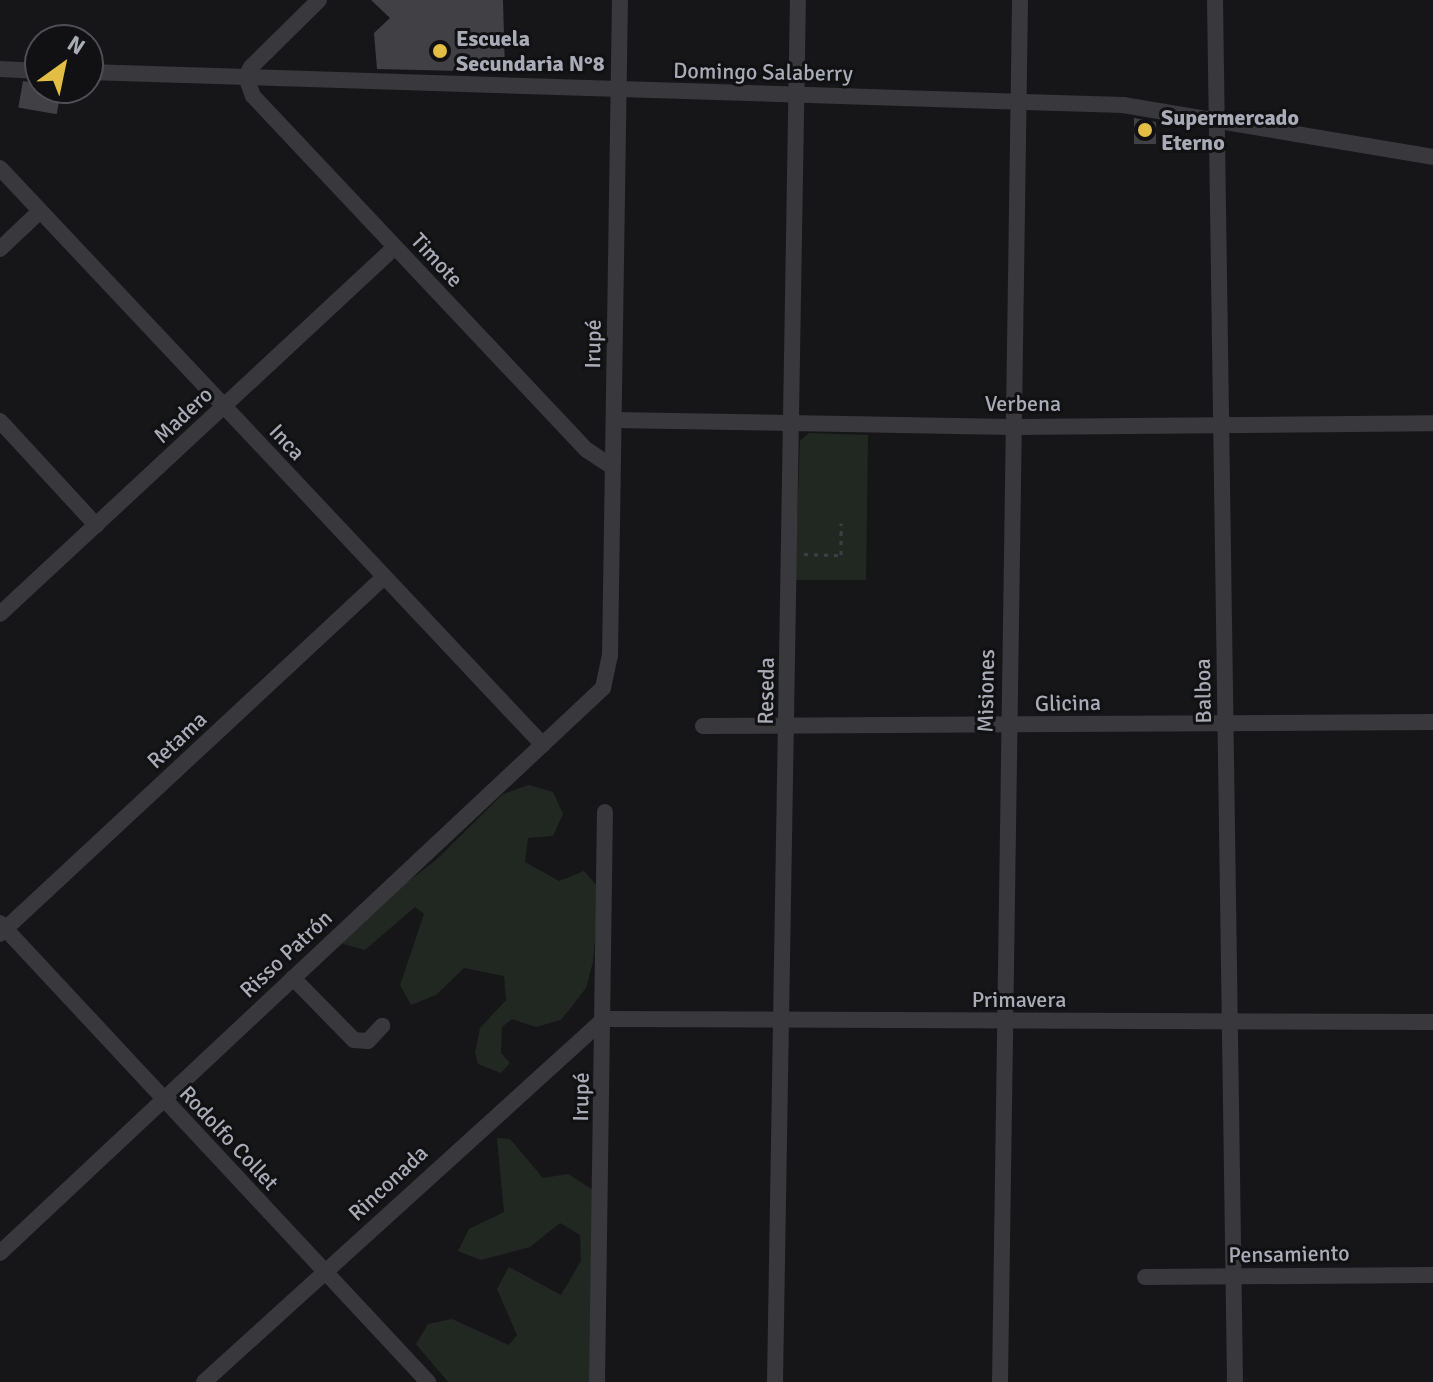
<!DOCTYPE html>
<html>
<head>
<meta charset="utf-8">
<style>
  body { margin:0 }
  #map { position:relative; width:1433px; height:1382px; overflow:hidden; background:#161618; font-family:Signika,sans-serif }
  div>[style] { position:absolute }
  .green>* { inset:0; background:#212822 }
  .building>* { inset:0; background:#414145; transform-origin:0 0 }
  .path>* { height:3px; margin-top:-1.5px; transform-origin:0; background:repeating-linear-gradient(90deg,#3e3f44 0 4px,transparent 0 10px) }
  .minor>* { height:16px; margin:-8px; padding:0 8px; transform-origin:8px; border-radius:8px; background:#38383d }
  .dots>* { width:22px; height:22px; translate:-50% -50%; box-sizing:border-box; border:4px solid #111113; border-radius:50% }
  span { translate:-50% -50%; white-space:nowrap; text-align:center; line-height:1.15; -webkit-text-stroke:6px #111113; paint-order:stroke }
  .poi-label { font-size:22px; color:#a9acb7; font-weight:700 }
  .left { translate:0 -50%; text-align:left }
  .street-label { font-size:22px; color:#a9acb7 }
  .north { position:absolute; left:24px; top:24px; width:80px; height:80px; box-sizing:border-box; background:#111113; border:2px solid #4e4f55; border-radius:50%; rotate:33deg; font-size:22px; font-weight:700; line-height:32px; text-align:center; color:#a9acb7 }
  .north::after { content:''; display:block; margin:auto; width:28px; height:36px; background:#e2bf44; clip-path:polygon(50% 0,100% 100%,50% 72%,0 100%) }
</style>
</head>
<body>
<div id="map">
  <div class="green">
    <i style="clip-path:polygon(809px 433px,868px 435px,866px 580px,795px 580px,800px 441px)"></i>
    <i style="clip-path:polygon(529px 785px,553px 792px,563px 814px,553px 836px,528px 838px,525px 862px,559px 881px,584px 871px,600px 889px,593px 962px,586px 988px,561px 1020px,536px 1027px,512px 1019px,502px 1027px,501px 1053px,510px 1063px,501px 1073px,478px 1064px,475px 1053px,480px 1028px,506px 1000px,504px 976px,464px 968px,436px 995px,411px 1005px,400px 985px,424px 914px,415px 907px,365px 950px,343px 944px,343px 931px,435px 861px,503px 794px)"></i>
    <i style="clip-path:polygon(497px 1138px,510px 1139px,543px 1178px,568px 1174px,604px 1197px,590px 1382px,448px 1382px,416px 1344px,428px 1324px,452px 1319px,509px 1345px,517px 1335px,497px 1289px,509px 1267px,561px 1295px,581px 1261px,580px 1235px,560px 1223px,530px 1247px,481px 1260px,458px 1251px,469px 1229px,504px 1212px)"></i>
  </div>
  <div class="building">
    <i style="clip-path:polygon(371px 0,503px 0,505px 72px,377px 69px,374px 33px,390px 18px)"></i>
    <i style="left:23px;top:81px;width:39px;height:27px;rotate:10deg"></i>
    <i style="clip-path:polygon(1134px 118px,1156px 122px,1156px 144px,1134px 144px)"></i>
  </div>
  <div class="path">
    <i style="left:804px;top:554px;width:37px;rotate:2deg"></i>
    <i style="left:841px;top:555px;width:32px;rotate:-90deg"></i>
  </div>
  <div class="minor">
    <i style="left:319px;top:0;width:95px;rotate:135.4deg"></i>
    <i style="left:251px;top:67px;width:11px;rotate:117deg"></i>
    <i style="left:246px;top:77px;width:20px;rotate:70deg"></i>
    <i style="left:253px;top:96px;width:487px;rotate:46.7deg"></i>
    <i style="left:587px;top:450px;width:25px;rotate:34deg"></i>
    <i style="left:1215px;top:0;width:1382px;rotate:89.17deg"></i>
    <i style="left:0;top:69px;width:40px;rotate:2.9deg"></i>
    <i style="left:88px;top:72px;width:1036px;rotate:1.83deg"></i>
    <i style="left:1123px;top:105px;width:314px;rotate:9.5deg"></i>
    <i style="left:0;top:168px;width:792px;rotate:46.74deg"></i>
    <i style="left:0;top:249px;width:55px;rotate:-43.5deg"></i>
    <i style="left:614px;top:420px;width:397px;rotate:1deg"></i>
    <i style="left:1011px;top:427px;width:422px;rotate:-0.5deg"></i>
    <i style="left:0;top:421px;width:142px;rotate:47.3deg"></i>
    <i style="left:0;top:614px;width:539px;rotate:-42.9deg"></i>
    <i style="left:703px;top:726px;width:730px;rotate:-0.31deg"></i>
    <i style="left:0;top:923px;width:628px;rotate:47deg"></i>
    <i style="left:0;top:934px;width:523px;rotate:-42.91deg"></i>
    <i style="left:293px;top:978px;width:87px;rotate:45.5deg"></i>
    <i style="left:354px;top:1040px;width:14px;rotate:4deg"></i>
    <i style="left:368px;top:1041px;width:21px;rotate:-47deg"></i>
    <i style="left:0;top:1253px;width:826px;rotate:-43.14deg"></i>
    <i style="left:603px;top:688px;width:33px;rotate:-78deg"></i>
    <i style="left:610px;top:656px;width:656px;rotate:-89.13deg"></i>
    <i style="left:1145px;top:1277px;width:288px;rotate:-0.4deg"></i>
    <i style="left:204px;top:1382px;width:540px;rotate:-42.22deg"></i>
    <i style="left:604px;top:1019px;width:829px;rotate:0.21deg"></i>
    <i style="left:597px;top:1382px;width:570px;rotate:-89.2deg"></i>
    <i style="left:775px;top:1382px;width:1382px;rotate:-89.05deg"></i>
    <i style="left:1000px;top:1382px;width:1382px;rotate:-89.17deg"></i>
  </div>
  <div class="dots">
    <i style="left:440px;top:51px;background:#e2bf44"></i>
    <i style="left:1145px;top:130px;background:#e2bf44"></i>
  </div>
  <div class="poi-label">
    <span class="left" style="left:456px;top:51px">Escuela<br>Secundaria N°8</span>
    <span class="left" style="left:1161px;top:130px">Supermercado<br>Eterno</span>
  </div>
  <div class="street-label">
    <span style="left:763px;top:72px;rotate:1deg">Domingo Salaberry</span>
    <span style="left:437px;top:260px;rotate:47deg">Timote</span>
    <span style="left:593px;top:344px;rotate:-89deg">Irupé</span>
    <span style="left:1023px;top:404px">Verbena</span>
    <span style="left:183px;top:415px;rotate:-43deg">Madero</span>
    <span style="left:287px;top:442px;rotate:47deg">Inca</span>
    <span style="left:766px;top:691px;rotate:-89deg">Reseda</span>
    <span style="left:986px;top:691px;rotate:-89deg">Misiones</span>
    <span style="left:1203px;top:691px;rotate:-91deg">Balboa</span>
    <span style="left:1068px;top:703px;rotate:-1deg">Glicina</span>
    <span style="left:177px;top:740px;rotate:-43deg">Retama</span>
    <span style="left:286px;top:954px;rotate:-43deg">Risso Patrón</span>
    <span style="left:1019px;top:1000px">Primavera</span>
    <span style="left:581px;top:1097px;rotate:-89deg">Irupé</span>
    <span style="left:229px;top:1138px;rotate:47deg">Rodolfo Collet</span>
    <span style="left:388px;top:1183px;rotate:-43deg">Rinconada</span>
    <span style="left:1289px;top:1254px;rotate:-1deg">Pensamiento</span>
  </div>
  <div class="north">N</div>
</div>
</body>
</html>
